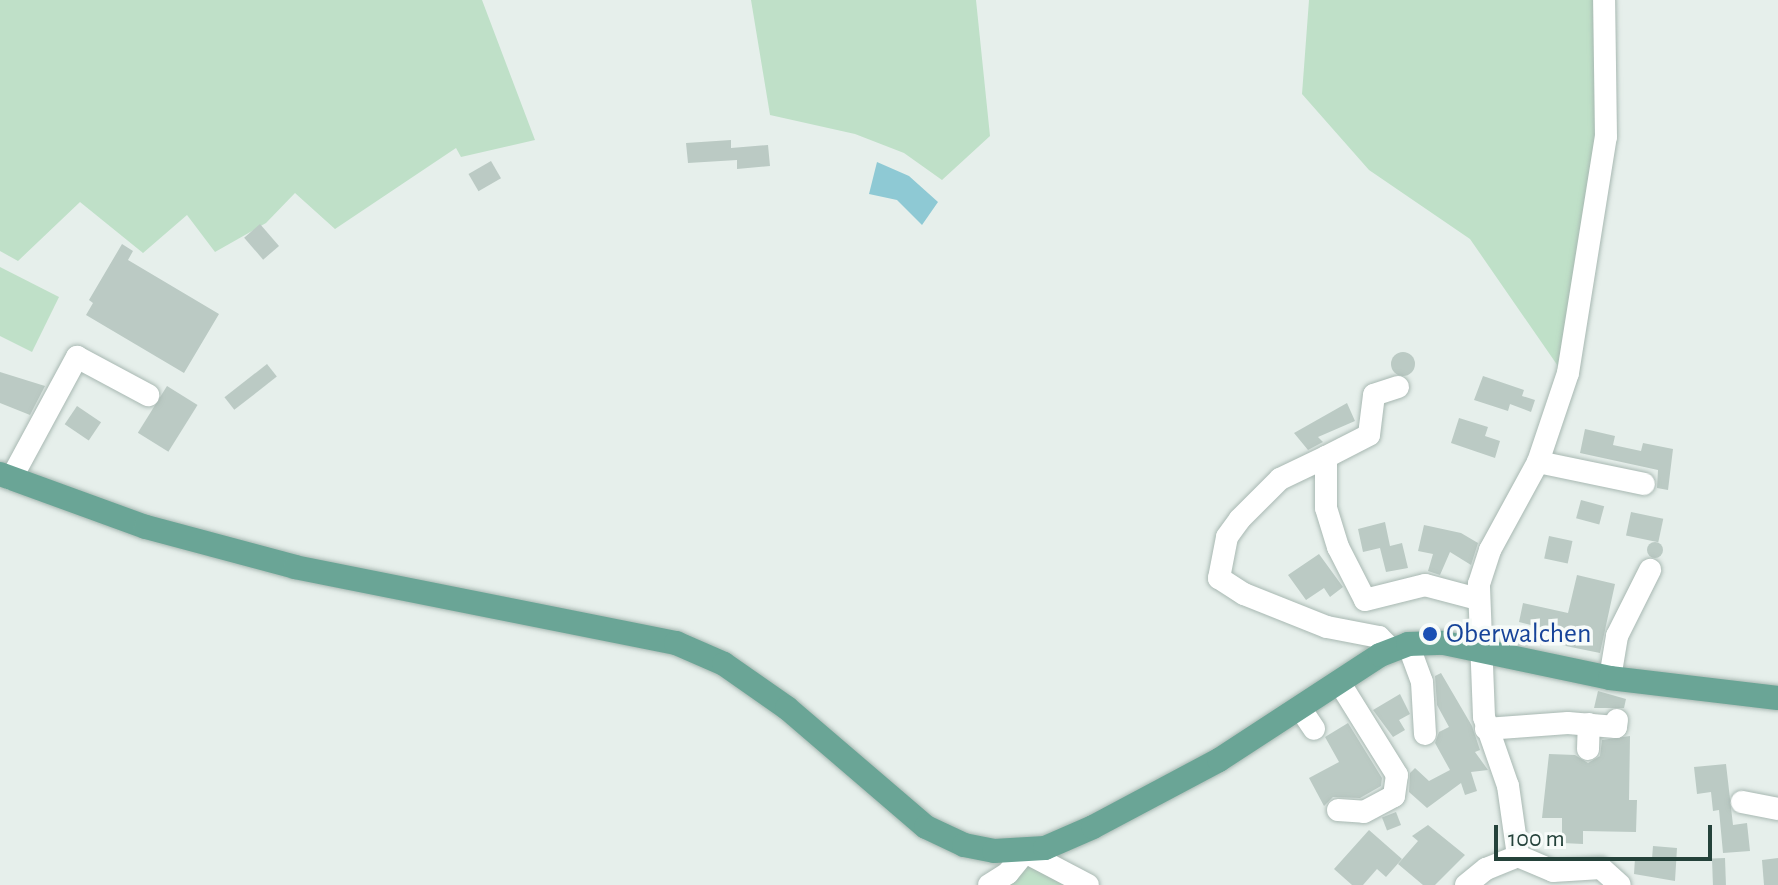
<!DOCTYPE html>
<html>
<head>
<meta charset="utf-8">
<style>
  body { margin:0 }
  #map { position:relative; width:1778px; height:885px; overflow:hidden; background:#e6efeb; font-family:"Alegreya Sans",sans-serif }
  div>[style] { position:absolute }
  .green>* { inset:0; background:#bfe0c8 }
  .water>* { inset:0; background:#8ec9d4 }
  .building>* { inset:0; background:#bbcac4; transform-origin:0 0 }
  .round { border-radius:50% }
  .roads { filter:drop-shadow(0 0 2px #a8b8b2) drop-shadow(0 0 2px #a8b8b2) }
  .minor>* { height:22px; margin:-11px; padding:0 11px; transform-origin:11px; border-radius:11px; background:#fff }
  .major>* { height:24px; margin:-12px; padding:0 12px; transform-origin:12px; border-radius:12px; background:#6aa596 }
  .dots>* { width:22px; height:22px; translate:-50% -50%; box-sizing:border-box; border:4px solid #f7fbf9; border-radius:50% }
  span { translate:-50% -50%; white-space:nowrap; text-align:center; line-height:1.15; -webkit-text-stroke:7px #f7fbf9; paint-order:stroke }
  .transit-label { font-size:28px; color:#164399 }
  .left { translate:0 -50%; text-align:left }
  .scale { position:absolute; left:1494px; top:825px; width:218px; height:36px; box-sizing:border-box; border:4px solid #24423a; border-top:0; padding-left:10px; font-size:24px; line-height:28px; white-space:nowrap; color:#24423a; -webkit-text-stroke:6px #f7fbf9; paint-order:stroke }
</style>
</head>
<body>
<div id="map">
  <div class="green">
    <i style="clip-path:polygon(0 0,482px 0,535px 140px,461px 157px,456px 148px,335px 229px,295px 193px,266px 223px,215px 252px,187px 215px,143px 253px,80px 202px,18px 261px,0 251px)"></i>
    <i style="clip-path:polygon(751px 0,976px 0,990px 136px,942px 180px,904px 153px,855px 134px,770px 115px)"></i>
    <i style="clip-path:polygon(1309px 0,1604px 0,1606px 108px,1560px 369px,1470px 239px,1369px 170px,1302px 94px)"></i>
    <i style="clip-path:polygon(0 267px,59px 297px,32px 352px,0 336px)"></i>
    <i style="clip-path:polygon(1032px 863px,1086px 885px,987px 885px)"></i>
  </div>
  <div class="water">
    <i style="clip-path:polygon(877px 162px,909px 176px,938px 202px,922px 225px,897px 200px,869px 194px)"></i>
  </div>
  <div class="building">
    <i style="clip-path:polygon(731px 140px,731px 148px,768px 145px,770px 166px,737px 169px,737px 160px,688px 163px,686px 143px)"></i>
    <i style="left:491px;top:161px;width:20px;height:26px;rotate:60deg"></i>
    <i style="left:260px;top:224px;width:29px;height:21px;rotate:49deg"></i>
    <i style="clip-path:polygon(122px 244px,133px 251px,128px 260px,219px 314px,184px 373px,86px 315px,93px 303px,89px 300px)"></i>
    <i class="round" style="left:1391px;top:352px;width:24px;height:24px"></i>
    <i style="left:267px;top:364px;width:16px;height:54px;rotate:52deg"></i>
    <i style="clip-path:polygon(0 372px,45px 386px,30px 415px,0 403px)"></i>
    <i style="clip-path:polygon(1483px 376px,1524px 390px,1522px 396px,1535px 400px,1531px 412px,1510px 404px,1508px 411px,1474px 400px)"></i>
    <i style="left:167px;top:386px;width:36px;height:55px;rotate:32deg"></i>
    <i style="clip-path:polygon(1347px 403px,1355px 421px,1318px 437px,1323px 442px,1308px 450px,1294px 433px)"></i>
    <i style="left:77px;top:406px;width:29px;height:22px;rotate:34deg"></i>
    <i style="clip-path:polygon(1459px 418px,1488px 427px,1485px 436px,1500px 441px,1495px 458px,1451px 443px)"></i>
    <i style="clip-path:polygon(1585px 429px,1615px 436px,1613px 445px,1641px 451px,1643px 443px,1673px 449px,1668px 490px,1657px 488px,1658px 470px,1580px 453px)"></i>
    <i style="left:1581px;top:500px;width:24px;height:19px;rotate:15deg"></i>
    <i style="left:1631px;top:512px;width:33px;height:24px;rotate:12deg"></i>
    <i style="clip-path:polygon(1385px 522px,1390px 546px,1402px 543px,1408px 568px,1386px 572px,1380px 548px,1363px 552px,1358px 529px)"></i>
    <i style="clip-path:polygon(1424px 525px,1461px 533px,1478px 543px,1471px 565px,1450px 552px,1440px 575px,1428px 571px,1433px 554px,1418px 551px)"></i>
    <i style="left:1549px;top:536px;width:24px;height:23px;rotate:12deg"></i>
    <i class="round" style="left:1647px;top:542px;width:16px;height:16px"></i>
    <i style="clip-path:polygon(1319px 554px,1343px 587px,1330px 597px,1324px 588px,1306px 600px,1288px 575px)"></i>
    <i style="clip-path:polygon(1577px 575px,1615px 584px,1600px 653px,1551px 643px,1554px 631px,1519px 622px,1523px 603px,1568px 613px)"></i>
    <i style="clip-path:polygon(1441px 673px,1472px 726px,1480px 750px,1475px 752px,1488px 770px,1471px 772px,1477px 791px,1465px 795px,1461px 783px,1427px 808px,1409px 792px,1410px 773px,1415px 768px,1429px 781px,1450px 770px,1435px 743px,1439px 732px,1449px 727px,1437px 705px,1435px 676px)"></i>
    <i style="clip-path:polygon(1598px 691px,1626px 699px,1624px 708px,1594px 708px)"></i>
    <i style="clip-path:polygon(1400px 694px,1410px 714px,1399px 720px,1405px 730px,1393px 737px,1373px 710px)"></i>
    <i style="clip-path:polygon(1348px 723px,1382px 778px,1381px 786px,1360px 798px,1333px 797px,1324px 806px,1309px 778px,1339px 762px,1325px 737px)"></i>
    <i style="clip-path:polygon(1630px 736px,1629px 800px,1637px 800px,1636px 832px,1583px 831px,1583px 844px,1562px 843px,1562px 818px,1542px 818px,1549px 754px,1575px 755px,1588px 763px,1600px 756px,1602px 740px)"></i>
    <i style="clip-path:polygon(1726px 764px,1733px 825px,1747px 823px,1750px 851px,1723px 853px,1719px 810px,1713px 811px,1711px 792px,1697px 794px,1694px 767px)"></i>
    <i style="left:1396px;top:812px;width:14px;height:15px;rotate:69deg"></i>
    <i style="clip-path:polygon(1428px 825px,1465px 855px,1435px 885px,1423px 885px,1398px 864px,1418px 841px,1412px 836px)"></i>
    <i style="clip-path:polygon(1369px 830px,1402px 859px,1386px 877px,1377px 869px,1363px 885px,1352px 885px,1334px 869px)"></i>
    <i style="clip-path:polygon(1653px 846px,1677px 848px,1675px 881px,1634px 874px,1635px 858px,1652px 859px)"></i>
    <i style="left:1725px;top:858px;width:27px;height:13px;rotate:88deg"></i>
    <i style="clip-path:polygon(1778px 858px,1778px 885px,1764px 885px,1762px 860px)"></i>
  </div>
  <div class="roads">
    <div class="minor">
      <i style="left:1398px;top:387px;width:25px;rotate:162deg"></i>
      <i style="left:1374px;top:395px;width:40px;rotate:97.1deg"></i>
      <i style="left:1369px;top:435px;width:48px;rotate:152.9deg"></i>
      <i style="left:1326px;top:457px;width:51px;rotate:90deg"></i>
      <i style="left:1326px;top:508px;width:41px;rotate:72.9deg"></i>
      <i style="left:1338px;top:547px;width:59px;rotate:63deg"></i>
      <i style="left:1365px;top:600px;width:62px;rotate:-14deg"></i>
      <i style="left:1425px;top:585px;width:55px;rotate:14.8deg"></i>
      <i style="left:1326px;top:457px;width:51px;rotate:154.4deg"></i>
      <i style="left:1280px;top:479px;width:57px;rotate:135deg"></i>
      <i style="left:1240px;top:519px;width:22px;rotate:126deg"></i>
      <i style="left:1227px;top:537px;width:42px;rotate:101deg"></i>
      <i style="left:1219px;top:578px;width:30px;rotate:33deg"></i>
      <i style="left:1244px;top:594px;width:89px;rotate:21.7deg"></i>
      <i style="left:1327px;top:627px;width:53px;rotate:10.9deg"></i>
      <i style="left:1379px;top:637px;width:17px;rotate:45deg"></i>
      <i style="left:1538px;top:462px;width:108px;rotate:11.7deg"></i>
      <i style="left:11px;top:479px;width:139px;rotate:-61.6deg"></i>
      <i style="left:77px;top:357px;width:81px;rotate:28.2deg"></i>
      <i style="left:1408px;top:644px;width:40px;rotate:69.8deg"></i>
      <i style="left:1422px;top:682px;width:52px;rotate:86.7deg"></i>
      <i style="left:1610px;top:678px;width:43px;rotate:-80.5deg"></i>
      <i style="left:1617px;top:636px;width:74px;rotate:-63.4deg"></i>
      <i style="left:1300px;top:708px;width:25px;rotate:56deg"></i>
      <i style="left:1486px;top:729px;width:82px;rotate:-4.2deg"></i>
      <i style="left:1568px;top:723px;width:48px;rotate:4.8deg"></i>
      <i style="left:1616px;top:727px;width:7px;rotate:-82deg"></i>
      <i style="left:1588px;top:749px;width:25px;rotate:-88deg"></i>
      <i style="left:1742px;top:802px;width:37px;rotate:11deg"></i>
      <i style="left:1338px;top:810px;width:26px;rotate:4deg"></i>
      <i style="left:1364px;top:812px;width:34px;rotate:-28deg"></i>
      <i style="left:1394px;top:796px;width:21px;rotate:-82deg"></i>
      <i style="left:1397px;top:775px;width:110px;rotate:-121.9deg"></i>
      <i style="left:1518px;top:856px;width:71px;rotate:-98.1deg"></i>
      <i style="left:1508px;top:786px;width:73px;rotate:-109.2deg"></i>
      <i style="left:1484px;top:717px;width:133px;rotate:-92.2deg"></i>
      <i style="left:1479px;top:584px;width:36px;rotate:-72deg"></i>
      <i style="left:1490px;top:550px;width:100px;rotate:-61.4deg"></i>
      <i style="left:1538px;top:462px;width:94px;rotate:-71.4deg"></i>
      <i style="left:1568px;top:373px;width:239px;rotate:-80.9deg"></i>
      <i style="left:1606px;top:137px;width:137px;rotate:-90.8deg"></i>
      <i style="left:989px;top:885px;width:22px;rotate:-32deg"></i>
      <i style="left:1008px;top:873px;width:27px;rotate:-51deg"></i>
      <i style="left:1025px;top:852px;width:71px;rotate:27.6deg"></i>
      <i style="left:1466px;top:885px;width:26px;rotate:-39deg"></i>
      <i style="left:1486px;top:869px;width:35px;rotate:-22deg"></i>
      <i style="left:1518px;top:856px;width:38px;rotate:23deg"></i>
      <i style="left:1553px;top:871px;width:48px;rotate:-3.6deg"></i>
      <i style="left:1601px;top:868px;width:25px;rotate:42deg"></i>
    </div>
    <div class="major">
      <i style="left:0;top:474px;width:155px;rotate:20deg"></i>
      <i style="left:146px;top:527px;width:154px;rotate:15deg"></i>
      <i style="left:295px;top:567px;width:389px;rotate:11.3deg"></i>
      <i style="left:676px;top:643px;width:52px;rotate:23.6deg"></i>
      <i style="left:724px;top:664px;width:77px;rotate:34.9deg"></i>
      <i style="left:787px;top:708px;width:183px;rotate:40.6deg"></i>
      <i style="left:926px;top:827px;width:42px;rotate:25.3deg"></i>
      <i style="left:964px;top:845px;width:31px;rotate:11deg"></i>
      <i style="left:994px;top:851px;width:51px;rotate:-3.4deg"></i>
      <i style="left:1045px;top:848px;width:52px;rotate:-23.6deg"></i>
      <i style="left:1093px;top:827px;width:143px;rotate:-28deg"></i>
      <i style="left:1219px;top:760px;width:192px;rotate:-33.1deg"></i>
      <i style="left:1380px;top:655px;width:30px;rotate:-21deg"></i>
      <i style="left:1408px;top:644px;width:36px;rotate:-2deg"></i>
      <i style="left:1444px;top:643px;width:170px;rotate:11.9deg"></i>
      <i style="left:1610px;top:678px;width:169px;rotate:6.8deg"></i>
    </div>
  </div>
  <div class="dots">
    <i style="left:1430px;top:634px;background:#1a4fb4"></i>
  </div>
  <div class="transit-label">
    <span class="left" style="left:1446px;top:634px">Oberwalchen</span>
  </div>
  <div class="scale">100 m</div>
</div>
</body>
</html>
